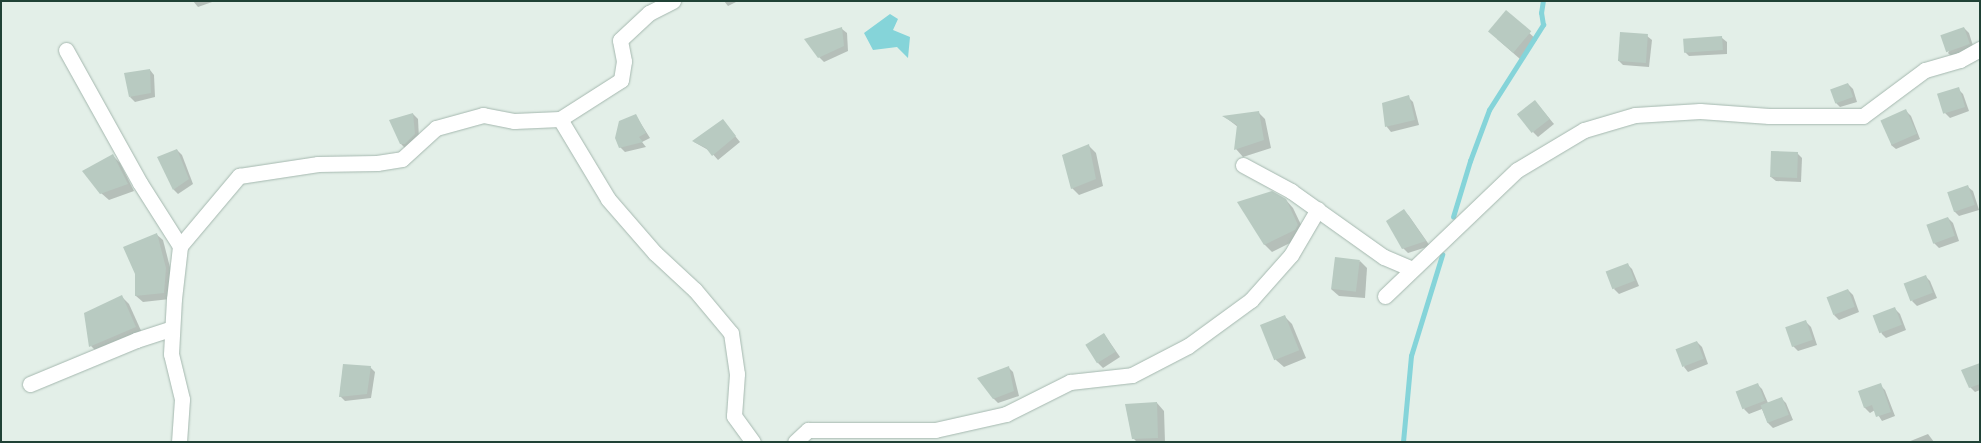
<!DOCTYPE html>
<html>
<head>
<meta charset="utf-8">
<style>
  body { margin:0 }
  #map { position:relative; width:1981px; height:443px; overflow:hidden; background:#e3efe8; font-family:Signika,sans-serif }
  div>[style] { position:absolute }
  .water>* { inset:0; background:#85d4d9 }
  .shadow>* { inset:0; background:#0003 }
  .stream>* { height:4.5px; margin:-2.25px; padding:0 2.25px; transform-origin:2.25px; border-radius:2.25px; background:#85d4d9 }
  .building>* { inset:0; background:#b8cac1; transform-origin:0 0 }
  .roads { filter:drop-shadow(0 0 1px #a5b8af) drop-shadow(0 0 1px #a5b8af) }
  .minor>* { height:15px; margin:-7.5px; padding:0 7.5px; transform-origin:7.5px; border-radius:7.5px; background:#fff }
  span { translate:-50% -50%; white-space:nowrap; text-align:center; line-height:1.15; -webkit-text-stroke:4px #f4faf7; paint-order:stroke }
  .frame { position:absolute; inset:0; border:2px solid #204236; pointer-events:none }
</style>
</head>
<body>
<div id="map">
  <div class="water">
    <i style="clip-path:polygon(890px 14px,898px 19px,893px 30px,910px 37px,908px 58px,897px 47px,873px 50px,864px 33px)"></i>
  </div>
  <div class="shadow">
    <i style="clip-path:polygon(193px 1px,215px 1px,198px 7px)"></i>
    <i style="clip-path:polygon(724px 1px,738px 1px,728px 6px)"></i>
    <i style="clip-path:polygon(1506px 12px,1537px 40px,1520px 59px,1497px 39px)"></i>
    <i style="clip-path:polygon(1964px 28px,1969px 33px,1974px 49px,1953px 58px,1948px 53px)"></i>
    <i style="clip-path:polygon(842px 29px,847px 33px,848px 51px,824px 62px,819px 57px)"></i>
    <i style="clip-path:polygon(1647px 36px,1652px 40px,1649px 67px,1623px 65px,1618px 60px)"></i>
    <i style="clip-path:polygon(1722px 38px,1727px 42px,1727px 54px,1689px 56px,1684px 51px)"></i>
    <i style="clip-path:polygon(150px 70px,154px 75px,155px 97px,135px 102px,130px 97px)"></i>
    <i style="clip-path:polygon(1848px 84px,1853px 89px,1857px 102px,1840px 107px,1835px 102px)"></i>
    <i style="clip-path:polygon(1958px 89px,1963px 94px,1969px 111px,1950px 118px,1945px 113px)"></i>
    <i style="clip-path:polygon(1408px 97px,1413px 102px,1419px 125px,1391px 132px,1387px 127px,1383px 104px)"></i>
    <i style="clip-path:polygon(1539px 106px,1554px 124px,1538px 137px,1533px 132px)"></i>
    <i style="clip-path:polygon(1906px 111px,1911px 116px,1920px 139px,1896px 149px,1891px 145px)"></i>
    <i style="clip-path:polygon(1258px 112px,1265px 119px,1271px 148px,1243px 157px,1236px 149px,1238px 127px,1225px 117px)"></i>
    <i style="clip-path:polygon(413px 114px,418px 119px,419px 139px,406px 149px,401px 144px)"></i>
    <i style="clip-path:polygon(636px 116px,650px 138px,642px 142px,646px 147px,625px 152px,620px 147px)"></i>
    <i style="clip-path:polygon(727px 126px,740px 142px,718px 160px,710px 151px,694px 142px)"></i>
    <i style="clip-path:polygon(1089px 146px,1096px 153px,1103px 186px,1079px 195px,1072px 188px)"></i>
    <i style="clip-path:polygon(177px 150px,182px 155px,193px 184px,178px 194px,174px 190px)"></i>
    <i style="clip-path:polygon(1797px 153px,1802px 158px,1801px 182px,1776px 181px,1771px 177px)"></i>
    <i style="clip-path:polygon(113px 156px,120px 163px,134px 191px,109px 200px,101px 193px)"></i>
    <i style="clip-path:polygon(1968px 187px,1973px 191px,1979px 210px,1959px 216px,1954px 211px)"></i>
    <i style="clip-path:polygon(1286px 200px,1293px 208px,1305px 233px,1302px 237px,1272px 252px,1265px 245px,1239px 203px)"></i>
    <i style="clip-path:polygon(1404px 211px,1409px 216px,1430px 246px,1408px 253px,1403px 248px)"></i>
    <i style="clip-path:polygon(1948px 218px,1953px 223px,1959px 241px,1939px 248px,1934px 243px)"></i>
    <i style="clip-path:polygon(156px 234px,163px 240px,172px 275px,170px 299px,143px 302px,136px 296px,136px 274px)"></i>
    <i style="clip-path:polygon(1360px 261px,1367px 268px,1365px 298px,1339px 296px,1331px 289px)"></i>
    <i style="clip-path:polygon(1627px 264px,1632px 269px,1639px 286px,1619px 294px,1614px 289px)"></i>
    <i style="clip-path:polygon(1926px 277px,1930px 281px,1937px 298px,1917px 306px,1912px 301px)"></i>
    <i style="clip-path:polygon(1848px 290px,1853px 295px,1859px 312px,1839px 320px,1834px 315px)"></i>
    <i style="clip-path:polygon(122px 297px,129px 304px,143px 335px,98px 353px,91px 346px)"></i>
    <i style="clip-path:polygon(1895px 309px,1900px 314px,1906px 330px,1886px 338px,1882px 334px,1875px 317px)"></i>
    <i style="clip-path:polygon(1284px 316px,1292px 324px,1306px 358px,1284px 367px,1276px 360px,1262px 325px)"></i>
    <i style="clip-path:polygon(1806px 322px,1811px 327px,1817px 345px,1798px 351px,1793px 346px)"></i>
    <i style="clip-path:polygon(1104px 334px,1120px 357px,1103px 368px,1098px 363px)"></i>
    <i style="clip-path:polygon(1697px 342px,1702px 347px,1708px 364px,1688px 372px,1684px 367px)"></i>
    <i style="clip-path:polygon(1980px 364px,1980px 390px,1975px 392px,1970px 387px)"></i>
    <i style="clip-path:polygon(370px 367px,375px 372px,371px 398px,345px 401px,340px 396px)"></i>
    <i style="clip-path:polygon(1008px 367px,1013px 372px,1019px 396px,998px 403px,993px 398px)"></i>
    <i style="clip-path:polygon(1757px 384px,1762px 389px,1768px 403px,1781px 398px,1786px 403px,1793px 420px,1773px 428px,1768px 423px,1762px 409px,1749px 414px,1744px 409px)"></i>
    <i style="clip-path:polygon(1880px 385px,1885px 390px,1895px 416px,1882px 421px,1875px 410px,1870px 413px,1865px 408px,1859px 392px)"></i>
    <i style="clip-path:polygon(1157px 403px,1164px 411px,1165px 442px,1137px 442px,1133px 438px)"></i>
    <i style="clip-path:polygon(1928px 434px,1934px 442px,1908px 442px)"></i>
  </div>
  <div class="stream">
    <i style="left:1453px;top:217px;width:59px;rotate:-73.1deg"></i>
    <i style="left:1470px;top:161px;width:54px;rotate:-69.6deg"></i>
    <i style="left:1489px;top:110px;width:101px;rotate:-57.6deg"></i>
    <i style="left:1543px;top:25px;width:12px;rotate:-99deg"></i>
    <i style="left:1541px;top:13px;width:12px;rotate:-81deg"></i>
    <i style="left:1403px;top:442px;width:86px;rotate:-84.7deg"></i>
    <i style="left:1411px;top:356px;width:106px;rotate:-72.9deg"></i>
  </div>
  <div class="building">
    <i style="left:1506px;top:10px;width:33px;height:28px;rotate:40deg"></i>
    <i style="clip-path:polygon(842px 27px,844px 46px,818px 58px,804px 39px)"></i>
    <i style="left:1964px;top:27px;width:18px;height:25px;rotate:71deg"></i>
    <i style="left:1620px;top:32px;width:28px;height:29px;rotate:4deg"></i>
    <i style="left:1722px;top:36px;width:14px;height:39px;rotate:86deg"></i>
    <i style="clip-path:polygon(150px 69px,151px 93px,129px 97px,124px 73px)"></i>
    <i style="left:1848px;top:83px;width:15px;height:19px;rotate:70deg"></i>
    <i style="left:1959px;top:87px;width:21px;height:23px;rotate:73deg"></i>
    <i style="clip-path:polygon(1409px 95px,1415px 120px,1385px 127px,1382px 103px)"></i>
    <i style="left:1535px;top:100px;width:24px;height:23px;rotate:52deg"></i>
    <i style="left:1906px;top:109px;width:27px;height:28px;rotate:66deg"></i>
    <i style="clip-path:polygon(1259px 111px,1264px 140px,1234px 150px,1237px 125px,1222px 116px)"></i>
    <i style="clip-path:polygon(413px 113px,415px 134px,405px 144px,400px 144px,389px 120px)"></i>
    <i style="clip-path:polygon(636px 114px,646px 133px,639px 137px,643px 142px,619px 148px,615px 138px,619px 121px)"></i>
    <i style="clip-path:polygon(723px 119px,736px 136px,712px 156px,706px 148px,692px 141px)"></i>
    <i style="clip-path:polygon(1089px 144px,1096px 179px,1071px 189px,1062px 155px)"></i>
    <i style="clip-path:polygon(177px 149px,189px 179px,173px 190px,157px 157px)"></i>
    <i style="left:1771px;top:151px;width:27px;height:26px;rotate:2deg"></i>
    <i style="clip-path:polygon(113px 154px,128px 184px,100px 194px,82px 171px)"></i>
    <i style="left:1968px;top:185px;width:21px;height:22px;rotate:71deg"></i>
    <i style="clip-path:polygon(1272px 191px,1286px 199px,1298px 225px,1295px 230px,1264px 245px,1237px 202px)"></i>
    <i style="clip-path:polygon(1404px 209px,1426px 241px,1402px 249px,1386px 221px)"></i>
    <i style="left:1948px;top:217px;width:20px;height:23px;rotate:70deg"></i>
    <i style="clip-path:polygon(157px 233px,166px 268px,164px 293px,135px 296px,135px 274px,123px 247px)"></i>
    <i style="left:1335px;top:257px;width:25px;height:32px;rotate:7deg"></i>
    <i style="left:1628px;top:263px;width:19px;height:24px;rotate:69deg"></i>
    <i style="left:1926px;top:275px;width:19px;height:24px;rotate:69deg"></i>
    <i style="left:1848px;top:289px;width:19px;height:23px;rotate:69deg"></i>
    <i style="clip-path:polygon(122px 295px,136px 327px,89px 347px,84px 313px)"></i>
    <i style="left:1895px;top:307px;width:19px;height:24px;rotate:69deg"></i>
    <i style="left:1285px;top:315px;width:38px;height:27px;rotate:68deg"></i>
    <i style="left:1806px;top:320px;width:21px;height:22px;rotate:71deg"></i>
    <i style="left:1104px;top:333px;width:22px;height:22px;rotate:58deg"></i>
    <i style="left:1697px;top:341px;width:19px;height:23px;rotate:69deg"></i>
    <i style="clip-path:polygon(1980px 363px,1980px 384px,1969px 388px,1961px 370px)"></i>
    <i style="clip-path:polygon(343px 364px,371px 366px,367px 394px,339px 397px)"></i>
    <i style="clip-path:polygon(1009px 366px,1014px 391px,993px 399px,977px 378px)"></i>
    <i style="left:1758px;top:383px;width:19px;height:24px;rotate:69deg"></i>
    <i style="clip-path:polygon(1881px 383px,1891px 412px,1876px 417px,1872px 405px,1864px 408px,1858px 391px)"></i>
    <i style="left:1782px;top:397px;width:19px;height:23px;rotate:69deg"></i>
    <i style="clip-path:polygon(1157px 402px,1158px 438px,1132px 439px,1125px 404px)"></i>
  </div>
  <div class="roads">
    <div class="minor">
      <i style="left:66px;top:50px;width:152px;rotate:60.9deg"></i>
      <i style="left:140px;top:183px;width:75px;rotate:57.6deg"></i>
      <i style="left:560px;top:119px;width:93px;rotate:59deg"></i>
      <i style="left:608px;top:199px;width:72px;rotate:49deg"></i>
      <i style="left:655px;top:253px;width:54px;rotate:42.8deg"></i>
      <i style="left:695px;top:290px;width:56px;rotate:50.1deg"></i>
      <i style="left:731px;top:333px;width:41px;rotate:81.7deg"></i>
      <i style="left:737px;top:374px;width:42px;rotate:94.1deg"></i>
      <i style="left:734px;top:416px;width:32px;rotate:54deg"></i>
      <i style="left:1243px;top:165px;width:55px;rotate:28.4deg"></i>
      <i style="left:1291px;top:191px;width:114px;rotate:35.4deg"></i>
      <i style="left:1384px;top:257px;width:30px;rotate:23deg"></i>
      <i style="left:1385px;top:296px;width:182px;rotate:-43.7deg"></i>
      <i style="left:1517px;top:170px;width:78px;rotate:-30.8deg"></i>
      <i style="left:1584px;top:130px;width:53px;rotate:-16.4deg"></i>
      <i style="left:1635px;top:115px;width:65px;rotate:-3.5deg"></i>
      <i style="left:1700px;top:111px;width:69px;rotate:4.1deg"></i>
      <i style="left:1769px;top:116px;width:94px"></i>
      <i style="left:1863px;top:116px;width:77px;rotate:-36.6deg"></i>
      <i style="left:1925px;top:70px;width:36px;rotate:-16deg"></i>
      <i style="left:1960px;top:60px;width:23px;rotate:-29deg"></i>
      <i style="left:30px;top:384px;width:115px;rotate:-22.5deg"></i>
      <i style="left:136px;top:340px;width:38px;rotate:-18deg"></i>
      <i style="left:179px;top:442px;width:43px;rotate:-86deg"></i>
      <i style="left:182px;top:399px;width:46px;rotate:-103.7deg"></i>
      <i style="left:171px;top:354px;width:55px;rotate:-86.9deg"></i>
      <i style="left:174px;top:299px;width:53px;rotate:-83.5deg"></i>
      <i style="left:180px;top:246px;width:92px;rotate:-49.9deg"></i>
      <i style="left:239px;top:176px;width:80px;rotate:-8.6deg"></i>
      <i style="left:318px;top:164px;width:59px;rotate:-1deg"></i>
      <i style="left:377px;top:163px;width:25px;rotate:-9deg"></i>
      <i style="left:402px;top:159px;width:46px;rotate:-42.4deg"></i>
      <i style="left:436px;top:128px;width:49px;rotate:-15.5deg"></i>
      <i style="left:483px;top:115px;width:32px;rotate:11deg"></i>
      <i style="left:514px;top:121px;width:46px;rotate:-2.5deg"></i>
      <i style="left:560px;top:119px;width:72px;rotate:-32.6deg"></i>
      <i style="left:621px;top:80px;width:19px;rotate:-81deg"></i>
      <i style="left:624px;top:61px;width:21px;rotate:-101deg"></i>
      <i style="left:620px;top:40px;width:40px;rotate:-43deg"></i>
      <i style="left:649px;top:13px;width:27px;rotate:-27deg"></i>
      <i style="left:795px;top:442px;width:18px;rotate:-43deg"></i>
      <i style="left:808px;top:430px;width:127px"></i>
      <i style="left:935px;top:430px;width:73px;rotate:-12.7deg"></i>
      <i style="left:1006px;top:414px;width:72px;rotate:-26.6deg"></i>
      <i style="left:1070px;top:382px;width:62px;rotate:-6.4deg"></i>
      <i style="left:1132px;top:375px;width:63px;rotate:-27.4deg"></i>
      <i style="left:1188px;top:346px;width:78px;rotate:-36.1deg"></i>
      <i style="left:1251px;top:300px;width:60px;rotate:-48.4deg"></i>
      <i style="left:1291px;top:255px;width:53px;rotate:-59.6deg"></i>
    </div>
  </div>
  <div class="frame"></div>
</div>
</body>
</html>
